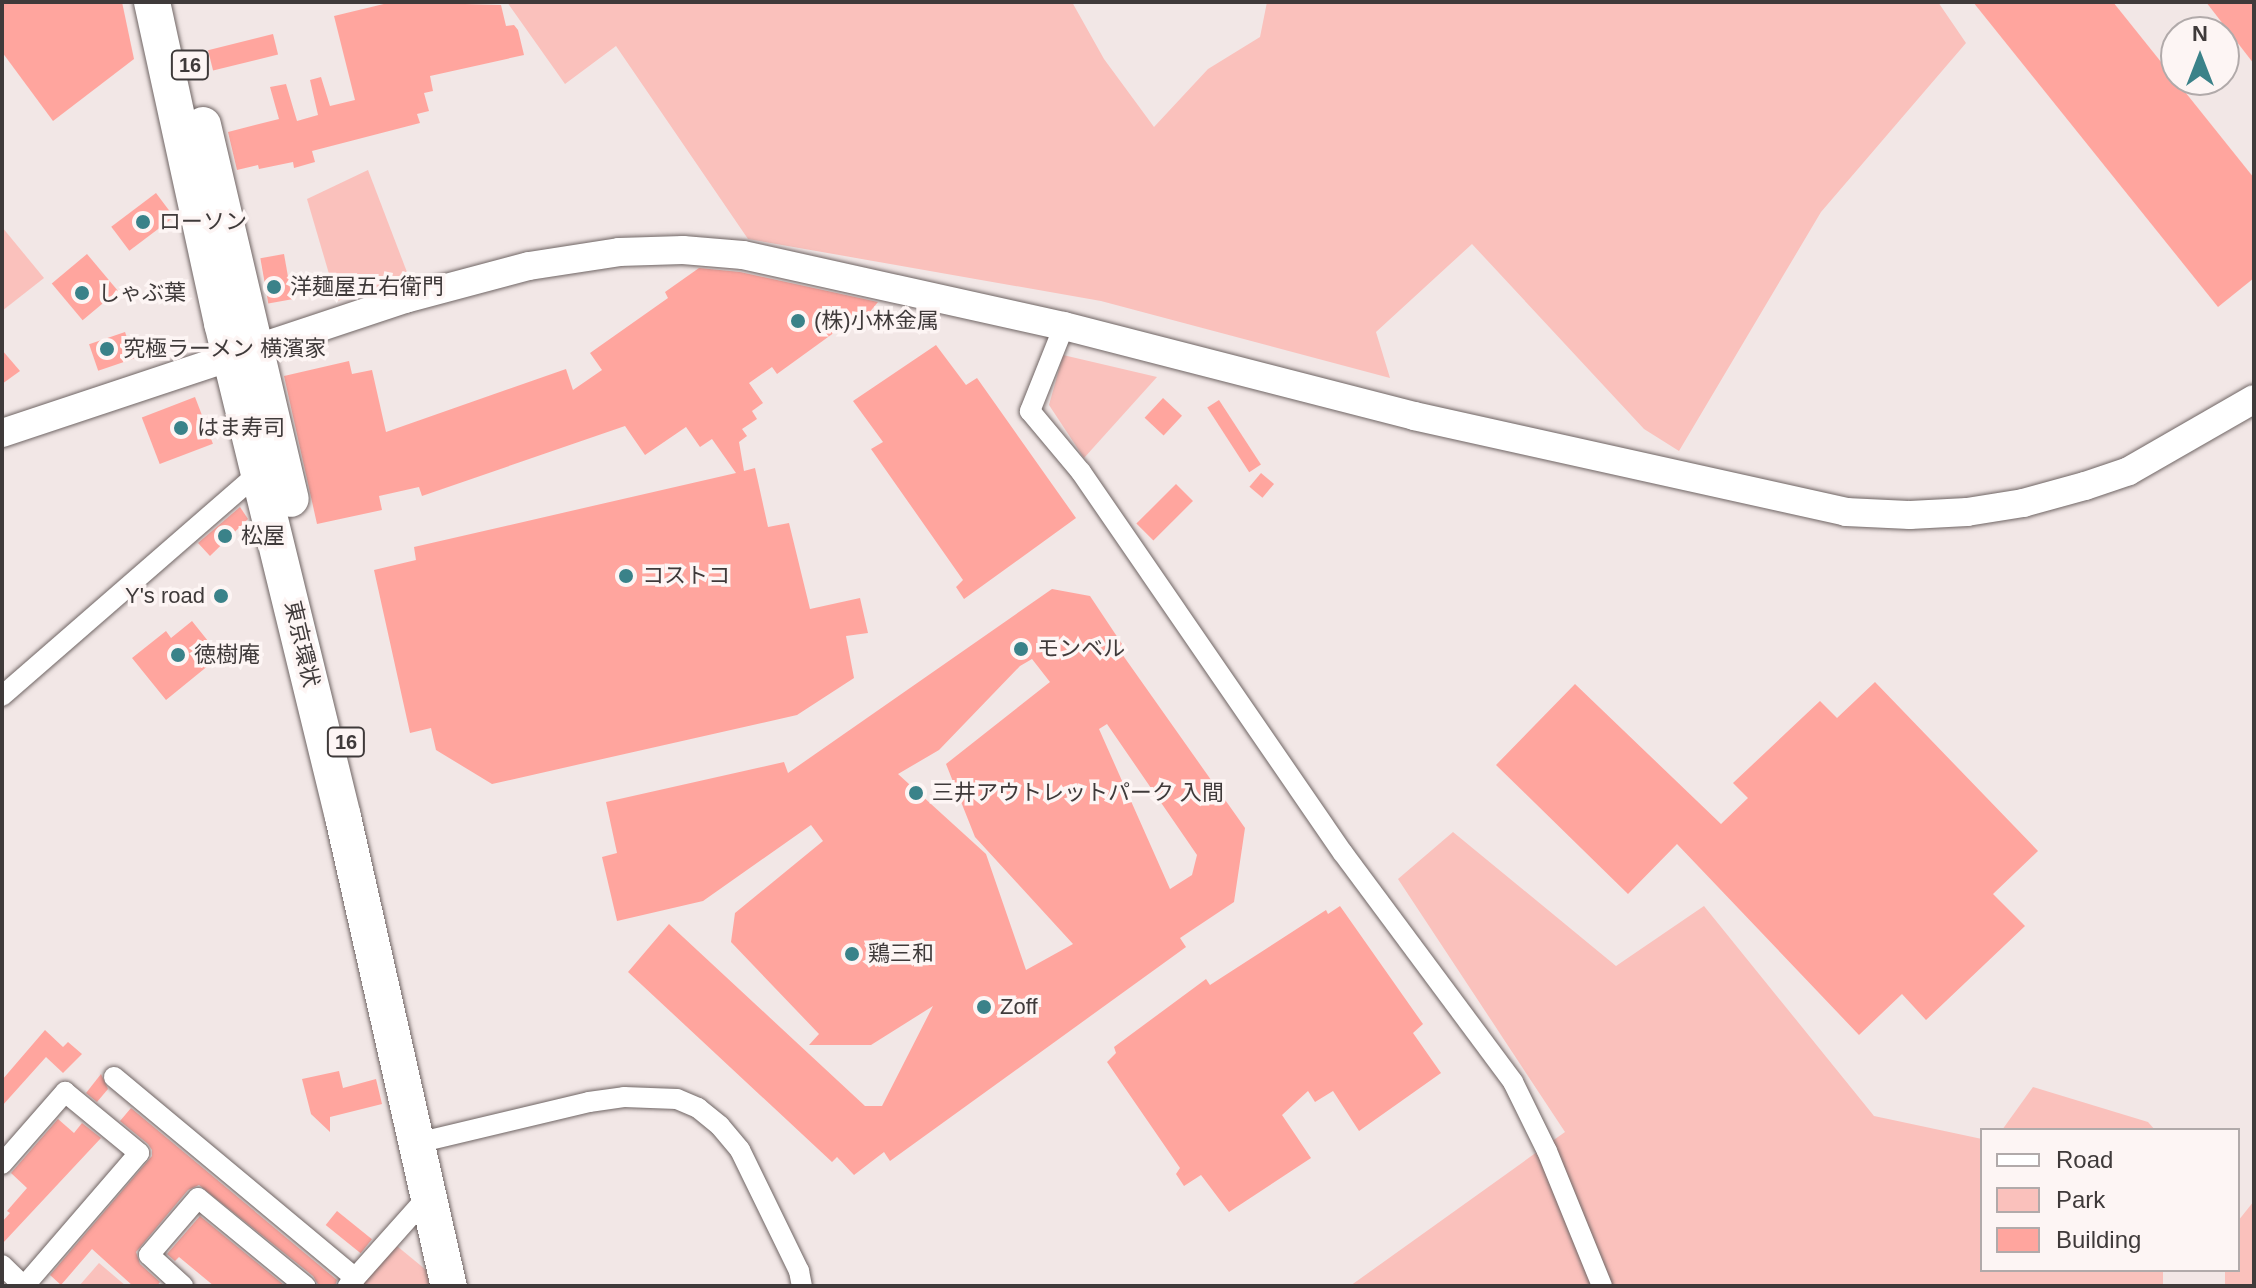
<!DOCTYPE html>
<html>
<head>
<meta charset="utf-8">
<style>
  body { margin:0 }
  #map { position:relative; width:2256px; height:1288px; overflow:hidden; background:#f2e7e6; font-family:Arial,"Noto Sans JP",sans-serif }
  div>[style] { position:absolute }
  .green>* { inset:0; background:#fac1bc }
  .building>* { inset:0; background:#ffa59e; transform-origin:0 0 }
  .roads { filter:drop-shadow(0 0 2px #6f6564) drop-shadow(0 0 2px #6f6564) }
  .street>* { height:20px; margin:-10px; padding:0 10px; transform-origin:10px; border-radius:10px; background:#fff }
  .secondary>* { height:28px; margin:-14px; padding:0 14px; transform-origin:14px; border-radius:14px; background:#fff }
  .highway>* { height:36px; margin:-18px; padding:0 18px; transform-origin:18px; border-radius:18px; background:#fff }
  .dots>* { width:22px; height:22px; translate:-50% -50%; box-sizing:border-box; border:4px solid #fdf5f4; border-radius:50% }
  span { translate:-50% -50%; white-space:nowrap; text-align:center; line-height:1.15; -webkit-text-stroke:7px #fdf5f4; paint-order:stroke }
  .shield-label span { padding:2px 6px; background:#fdf5f4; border:2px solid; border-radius:6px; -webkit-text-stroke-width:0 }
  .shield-label { font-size:20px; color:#3f3a3a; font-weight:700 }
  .poi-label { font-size:22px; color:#3f3a3a }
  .left { translate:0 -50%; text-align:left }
  .right { translate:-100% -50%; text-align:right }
  .street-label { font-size:22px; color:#3f3a3a }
  .frame { position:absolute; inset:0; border:4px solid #3f3a3a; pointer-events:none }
  .legend { position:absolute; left:1980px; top:1128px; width:260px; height:144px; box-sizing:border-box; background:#fdf5f4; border:2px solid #b1aaaa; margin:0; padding:10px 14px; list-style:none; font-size:24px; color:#3f3a3a }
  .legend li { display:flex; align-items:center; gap:16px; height:40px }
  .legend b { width:40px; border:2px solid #b1aaaa }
  .north { position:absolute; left:2160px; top:16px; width:80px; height:80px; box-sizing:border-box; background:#fdf5f4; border:2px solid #b1aaaa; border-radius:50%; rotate:0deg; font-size:22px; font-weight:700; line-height:32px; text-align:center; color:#3f3a3a }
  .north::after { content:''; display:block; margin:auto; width:28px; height:36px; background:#3a8289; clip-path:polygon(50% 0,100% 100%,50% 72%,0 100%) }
</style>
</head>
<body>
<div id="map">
  <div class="green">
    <i style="clip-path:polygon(507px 2px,1072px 2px,1104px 59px,1154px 127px,1208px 69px,1260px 37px,1267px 2px,1938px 2px,1966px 43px,1821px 212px,1679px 451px,1644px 429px,1472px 244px,1376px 332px,1390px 378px,1101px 301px,748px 239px,616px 46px,565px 84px)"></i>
    <i style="clip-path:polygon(368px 170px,410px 280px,337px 301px,307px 199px)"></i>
    <i style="clip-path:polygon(2px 227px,44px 278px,2px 311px)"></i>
    <i style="clip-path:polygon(1063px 355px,1157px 377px,1084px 458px,1049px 405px)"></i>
    <i style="clip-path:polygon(1453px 832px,1616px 966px,1704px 906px,1874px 1116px,1982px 1139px,1982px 1270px,2163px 1270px,2163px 1286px,1350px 1286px,1565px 1132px,1398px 879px)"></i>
    <i style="clip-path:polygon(2033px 1087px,2148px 1122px,2155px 1130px,2002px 1130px)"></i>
    <i style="clip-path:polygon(2254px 1201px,2254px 1286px,2225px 1286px,2225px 1270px,2238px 1270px,2238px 1221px)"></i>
    <i style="clip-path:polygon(392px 1242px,431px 1274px,434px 1286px,364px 1286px,361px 1280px)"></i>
    <i style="clip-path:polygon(99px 1263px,126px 1286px,79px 1286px)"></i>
  </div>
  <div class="building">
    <i style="clip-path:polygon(2px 2px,122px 2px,134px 59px,53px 121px,2px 52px)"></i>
    <i style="clip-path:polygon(392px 2px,501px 5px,506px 26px,514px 25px,518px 30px,524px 55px,430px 76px,433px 91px,424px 93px,429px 111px,417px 114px,420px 123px,312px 151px,315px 162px,294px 168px,293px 162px,259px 169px,258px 165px,237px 170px,228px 132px,279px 119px,270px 87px,286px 84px,297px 121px,318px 115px,310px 80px,321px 77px,330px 106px,355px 100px,334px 16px)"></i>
    <i style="clip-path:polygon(1973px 2px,2113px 2px,2254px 178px,2254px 278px,2218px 307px)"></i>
    <i style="clip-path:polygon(2206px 2px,2254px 2px,2254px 64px)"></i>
    <i style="left:273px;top:34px;width:21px;height:67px;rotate:76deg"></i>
    <i style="left:156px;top:193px;width:30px;height:56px;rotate:53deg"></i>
    <i style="left:87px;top:254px;width:48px;height:46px;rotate:50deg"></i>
    <i style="left:284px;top:254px;width:46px;height:24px;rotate:80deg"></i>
    <i style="clip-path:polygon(699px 268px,740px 272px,878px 302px,868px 314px,835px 332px,777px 374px,772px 367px,749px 383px,763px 403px,752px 411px,757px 419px,742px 429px,747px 436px,739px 442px,744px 471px,755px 468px,768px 527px,789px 523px,810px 609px,860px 598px,868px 633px,846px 636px,854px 678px,797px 715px,492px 784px,436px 750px,431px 728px,410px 733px,374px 570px,416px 560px,414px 547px,736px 473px,712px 439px,700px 447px,686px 427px,645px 455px,625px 426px,422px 496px,419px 487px,379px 496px,382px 510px,317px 524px,284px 376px,349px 361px,352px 374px,372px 370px,386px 432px,566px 369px,573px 390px,602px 370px,590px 353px,668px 298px,665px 292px)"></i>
    <i style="left:125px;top:332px;width:28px;height:38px;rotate:71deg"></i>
    <i style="clip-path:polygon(936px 345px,966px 385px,977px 378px,1076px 518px,964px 599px,956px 587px,963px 580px,871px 449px,883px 442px,853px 401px)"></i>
    <i style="clip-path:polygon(2px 350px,20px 371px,2px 384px)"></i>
    <i style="left:195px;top:397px;width:50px;height:57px;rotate:69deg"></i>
    <i style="left:1163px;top:398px;width:26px;height:27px;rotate:43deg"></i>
    <i style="left:1219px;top:400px;width:77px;height:14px;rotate:57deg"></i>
    <i style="left:1261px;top:473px;width:17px;height:18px;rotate:40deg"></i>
    <i style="left:1176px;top:484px;width:24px;height:56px;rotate:45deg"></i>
    <i style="clip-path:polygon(240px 507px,248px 519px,210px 556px,198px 543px)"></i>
    <i style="clip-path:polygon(evenodd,1052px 589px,1090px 596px,1126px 650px,1122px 654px,1245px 828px,1234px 902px,1180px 938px,1186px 947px,890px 1161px,884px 1152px,854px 1175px,837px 1157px,832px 1162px,628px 972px,669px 924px,865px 1106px,882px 1106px,933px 1006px,871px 1045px,809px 1045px,819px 1034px,731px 942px,735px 913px,823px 841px,811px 825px,703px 901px,617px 921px,602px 857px,617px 853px,606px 802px,784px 762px,788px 773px,1052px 589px,1032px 659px,1050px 682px,946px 764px,975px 837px,1073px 944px,1026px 970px,986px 854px,898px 774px,939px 750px,1020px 666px,1032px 659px,1052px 589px,1107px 724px,1197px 855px,1192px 875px,1170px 889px,1099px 729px,1107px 724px)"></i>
    <i style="clip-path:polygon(192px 621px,220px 656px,166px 700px,132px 658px,166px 631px,171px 638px)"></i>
    <i style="clip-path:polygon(1875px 682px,2038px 851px,1993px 894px,2025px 926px,1926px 1020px,1902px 994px,1859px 1035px,1677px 844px,1628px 894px,1496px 765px,1575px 684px,1721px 824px,1748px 798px,1733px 783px,1820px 701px,1837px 718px)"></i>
    <i style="clip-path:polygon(1340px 906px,1423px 1024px,1413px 1033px,1441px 1073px,1359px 1131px,1333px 1091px,1315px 1102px,1308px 1091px,1282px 1115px,1311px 1158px,1229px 1212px,1201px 1175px,1184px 1186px,1176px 1174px,1180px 1168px,1107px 1062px,1116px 1053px,1114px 1047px,1206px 979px,1210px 985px,1326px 910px,1328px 914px)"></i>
    <i style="clip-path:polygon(45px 1030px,63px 1047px,68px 1042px,82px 1054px,63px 1073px,46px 1057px,2px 1106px,2px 1080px)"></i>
    <i style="clip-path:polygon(339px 1071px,343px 1088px,376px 1079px,382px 1104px,330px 1117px,330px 1132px,311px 1114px,302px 1079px)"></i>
    <i style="clip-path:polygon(101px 1074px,108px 1089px,97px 1102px,86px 1093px)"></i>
    <i style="clip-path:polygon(131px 1108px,337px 1280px,335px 1286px,319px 1286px,313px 1276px,199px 1185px,188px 1190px,136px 1252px,140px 1264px,160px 1282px,157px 1286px,133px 1286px,92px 1249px,61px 1285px,50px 1275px,152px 1156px,152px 1150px,148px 1144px,120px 1121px)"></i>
    <i style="clip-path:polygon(58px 1119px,74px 1133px,82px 1123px,101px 1138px,2px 1244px,2px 1222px,10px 1213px,7px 1211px,27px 1188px,11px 1173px)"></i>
    <i style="left:337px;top:1211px;width:45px;height:18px;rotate:39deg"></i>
    <i style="clip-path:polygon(200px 1216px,284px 1285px,283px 1286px,214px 1286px,179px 1257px,175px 1261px,167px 1254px)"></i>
  </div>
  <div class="roads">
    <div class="street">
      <i style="left:1064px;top:326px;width:92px;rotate:111.8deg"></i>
      <i style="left:1030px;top:411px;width:80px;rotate:50.1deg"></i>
      <i style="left:1081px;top:472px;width:462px;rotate:55.5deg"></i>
      <i style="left:1343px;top:853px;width:285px;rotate:53.4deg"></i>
      <i style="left:1513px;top:1082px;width:77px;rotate:63.8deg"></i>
      <i style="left:1547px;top:1151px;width:146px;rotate:67.8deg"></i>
      <i style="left:2px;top:696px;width:342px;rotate:-41deg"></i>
      <i style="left:114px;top:1077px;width:314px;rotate:39.8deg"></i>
      <i style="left:417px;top:1143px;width:177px;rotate:-13.4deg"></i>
      <i style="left:589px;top:1102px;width:35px;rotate:-8deg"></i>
      <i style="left:624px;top:1097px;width:53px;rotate:2.2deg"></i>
      <i style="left:677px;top:1099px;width:23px;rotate:23deg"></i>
      <i style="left:698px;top:1108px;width:28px;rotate:39deg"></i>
      <i style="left:720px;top:1126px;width:31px;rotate:50deg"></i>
      <i style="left:740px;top:1150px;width:135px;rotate:64deg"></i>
      <i style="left:799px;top:1271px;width:15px;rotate:79deg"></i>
      <i style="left:2px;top:1164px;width:96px;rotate:-48.8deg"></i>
      <i style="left:65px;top:1092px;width:96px;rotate:39.5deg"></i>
      <i style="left:139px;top:1153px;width:176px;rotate:130.8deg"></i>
      <i style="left:2px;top:1265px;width:30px;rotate:44deg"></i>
      <i style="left:183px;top:1286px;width:46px;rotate:-137.6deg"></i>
      <i style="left:149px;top:1255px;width:75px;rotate:-49.3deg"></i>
      <i style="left:198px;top:1198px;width:139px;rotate:39.4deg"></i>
      <i style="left:348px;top:1286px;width:122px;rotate:-48.3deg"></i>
    </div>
    <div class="secondary">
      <i style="left:2px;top:433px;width:425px;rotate:-18.4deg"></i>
      <i style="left:405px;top:299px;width:128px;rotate:-14.9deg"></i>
      <i style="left:529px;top:266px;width:91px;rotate:-8.8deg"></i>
      <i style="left:619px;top:252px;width:64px;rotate:-1.8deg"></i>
      <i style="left:683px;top:250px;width:60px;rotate:4.8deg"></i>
      <i style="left:743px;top:255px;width:329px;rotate:12.5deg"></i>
      <i style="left:1064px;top:326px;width:361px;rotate:14.4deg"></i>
      <i style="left:1414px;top:416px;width:443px;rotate:12.5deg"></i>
      <i style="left:1846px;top:512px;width:64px;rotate:2.7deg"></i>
      <i style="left:1910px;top:515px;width:57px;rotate:-3deg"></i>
      <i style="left:1967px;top:512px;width:57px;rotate:-9.1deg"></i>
      <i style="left:2023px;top:503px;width:64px;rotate:-15.3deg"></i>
      <i style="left:2085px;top:486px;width:46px;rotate:-18.8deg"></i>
      <i style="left:2129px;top:471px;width:144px;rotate:-29.9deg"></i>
    </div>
    <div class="highway">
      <i style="left:152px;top:2px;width:329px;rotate:77.7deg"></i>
      <i style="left:222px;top:323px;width:509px;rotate:76.24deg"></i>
      <i style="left:343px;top:817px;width:481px;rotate:77.3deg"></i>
      <i style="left:203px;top:125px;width:384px;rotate:76.8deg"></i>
    </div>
  </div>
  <div class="dots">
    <i style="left:143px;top:222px;background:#3a8289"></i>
    <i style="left:274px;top:287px;background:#3a8289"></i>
    <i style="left:82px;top:293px;background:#3a8289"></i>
    <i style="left:798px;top:321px;background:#3a8289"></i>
    <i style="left:107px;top:349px;background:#3a8289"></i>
    <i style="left:181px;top:428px;background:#3a8289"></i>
    <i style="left:225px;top:536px;background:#3a8289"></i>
    <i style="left:626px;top:576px;background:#3a8289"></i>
    <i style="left:221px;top:596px;background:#3a8289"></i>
    <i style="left:1021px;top:649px;background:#3a8289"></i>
    <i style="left:178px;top:655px;background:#3a8289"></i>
    <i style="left:916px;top:793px;background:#3a8289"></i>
    <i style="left:852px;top:954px;background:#3a8289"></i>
    <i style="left:984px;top:1007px;background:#3a8289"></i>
  </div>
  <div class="shield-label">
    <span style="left:190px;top:65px">16</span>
    <span style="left:346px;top:742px">16</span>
  </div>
  <div class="poi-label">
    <span class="left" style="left:159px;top:222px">ローソン</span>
    <span class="left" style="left:290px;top:287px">洋麺屋五右衛門</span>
    <span class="left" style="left:98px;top:293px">しゃぶ葉</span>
    <span class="left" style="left:814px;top:321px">(株)小林金属</span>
    <span class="left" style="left:123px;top:349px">究極ラーメン 横濱家</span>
    <span class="left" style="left:197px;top:428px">はま寿司</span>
    <span class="left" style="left:241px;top:536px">松屋</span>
    <span class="left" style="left:642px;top:576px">コストコ</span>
    <span class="right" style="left:205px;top:596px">Y's road</span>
    <span class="left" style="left:1037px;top:649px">モンベル</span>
    <span class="left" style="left:194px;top:655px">徳樹庵</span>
    <span class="left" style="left:932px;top:793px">三井アウトレットパーク 入間</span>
    <span class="left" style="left:868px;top:954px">鶏三和</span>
    <span class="left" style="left:1000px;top:1007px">Zoff</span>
  </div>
  <div class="street-label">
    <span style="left:302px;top:644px;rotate:77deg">東京環状</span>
  </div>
  <div class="frame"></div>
  <ul class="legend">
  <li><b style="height:10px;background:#fff"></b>Road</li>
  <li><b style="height:22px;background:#fac1bc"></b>Park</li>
  <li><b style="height:22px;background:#ffa59e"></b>Building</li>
  </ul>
  <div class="north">N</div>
</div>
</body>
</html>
